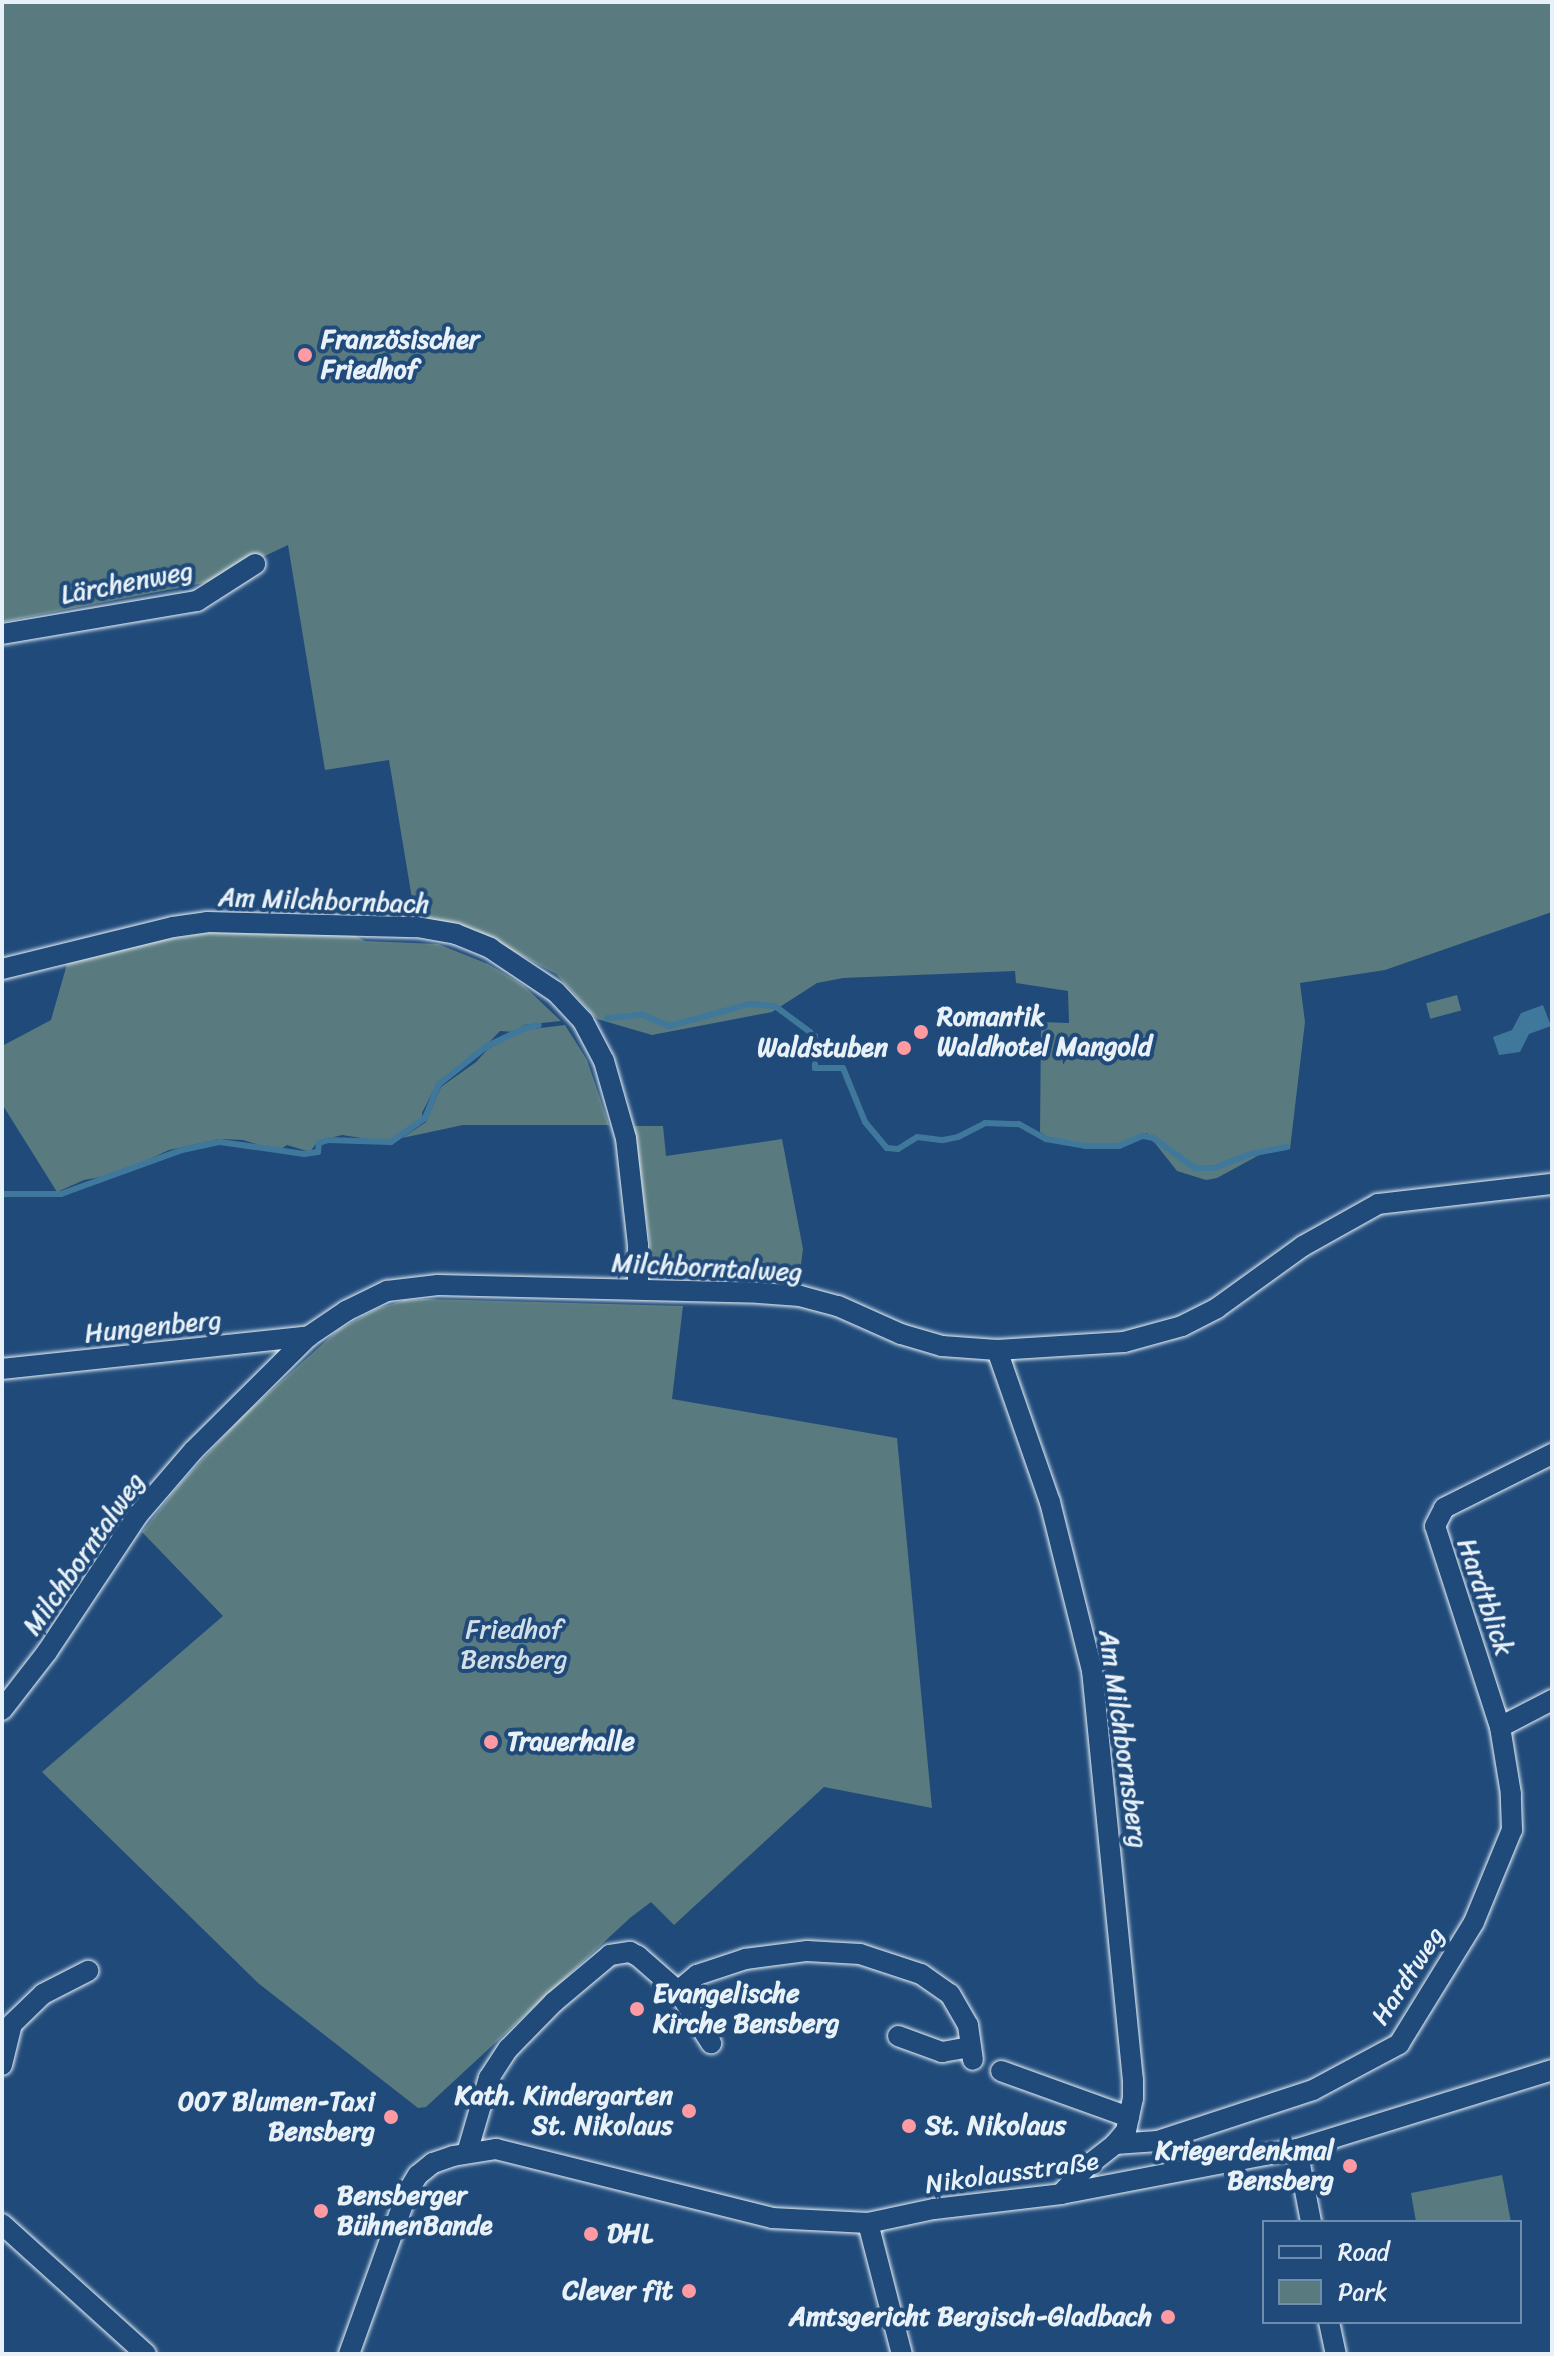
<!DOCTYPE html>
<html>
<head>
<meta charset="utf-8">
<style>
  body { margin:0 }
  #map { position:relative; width:1554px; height:2356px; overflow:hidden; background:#1f4a7a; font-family:Sriracha,sans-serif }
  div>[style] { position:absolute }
  .green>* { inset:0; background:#597a7e; transform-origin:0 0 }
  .water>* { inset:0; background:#40789b }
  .stream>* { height:6px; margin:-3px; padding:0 3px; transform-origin:3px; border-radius:3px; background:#40789b }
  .roads { filter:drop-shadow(0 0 2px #e8f1f8) drop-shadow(0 0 2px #e8f1f8) }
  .minor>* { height:20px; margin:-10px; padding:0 10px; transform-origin:10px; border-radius:10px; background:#1f4a7a }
  .dots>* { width:22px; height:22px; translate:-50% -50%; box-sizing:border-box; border:4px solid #1f4a7a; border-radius:50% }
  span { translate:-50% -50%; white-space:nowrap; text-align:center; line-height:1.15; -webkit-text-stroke:8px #1f4a7a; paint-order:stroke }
  .poi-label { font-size:26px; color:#e8f1f8; font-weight:700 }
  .left { translate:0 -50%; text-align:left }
  .right { translate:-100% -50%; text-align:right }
  .street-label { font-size:26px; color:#e8f1f8 }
  .park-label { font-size:26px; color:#d3dfe6 }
  .frame { position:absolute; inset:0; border:4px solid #e8f1f8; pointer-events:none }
  .legend { position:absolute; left:1262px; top:2220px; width:260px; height:104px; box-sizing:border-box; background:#1f4a7a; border:2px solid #6f8dac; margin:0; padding:10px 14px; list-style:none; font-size:24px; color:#e8f1f8 }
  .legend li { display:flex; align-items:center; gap:16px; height:40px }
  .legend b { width:40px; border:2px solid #6f8dac }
</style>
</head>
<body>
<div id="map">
  <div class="green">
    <i style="clip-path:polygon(2px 2px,1552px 2px,1552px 912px,1385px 970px,1300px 983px,1305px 1022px,1290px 1149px,1261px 1154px,1217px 1178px,1206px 1180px,1177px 1171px,1147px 1133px,1109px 1148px,1051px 1139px,1040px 1132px,1041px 1022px,1069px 1023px,1068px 991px,1016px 983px,1015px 971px,843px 978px,817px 983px,772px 1012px,652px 1035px,597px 1019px,556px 974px,504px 946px,415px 917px,389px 760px,325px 770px,288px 545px,209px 582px,2px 622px)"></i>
    <i style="clip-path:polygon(213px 932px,352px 934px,365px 941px,438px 944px,488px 964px,523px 985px,561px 1021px,523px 1025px,516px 1032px,500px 1031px,474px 1058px,436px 1085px,422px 1113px,423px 1120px,387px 1142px,342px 1135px,318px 1141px,310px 1152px,287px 1145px,278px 1151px,243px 1140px,220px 1139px,169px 1150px,117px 1174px,84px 1180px,57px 1192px,2px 1104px,2px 1046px,51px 1020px,67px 964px,161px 940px)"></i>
    <i style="left:1457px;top:995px;width:16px;height:32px;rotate:75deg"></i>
    <i style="clip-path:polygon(565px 1025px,587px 1060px,609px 1125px,463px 1125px,402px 1138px,426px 1122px,441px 1087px,476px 1062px,488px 1049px,524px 1030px)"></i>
    <i style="clip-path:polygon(634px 1126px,663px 1126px,666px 1156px,782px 1139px,803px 1249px,799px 1281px,670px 1277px,660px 1270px,651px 1254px)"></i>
    <i style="clip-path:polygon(425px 1299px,683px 1306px,672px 1399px,897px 1438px,932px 1808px,824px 1787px,674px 1925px,651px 1902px,630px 1918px,426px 2107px,418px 2108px,258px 1983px,42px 1772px,223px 1616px,142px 1532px,179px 1485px,242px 1417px,338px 1330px,376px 1309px,405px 1300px)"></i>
    <i style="clip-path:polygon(1502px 2175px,1511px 2222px,1416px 2222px,1411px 2193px)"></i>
  </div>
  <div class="water">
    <i style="clip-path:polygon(1543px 1005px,1551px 1026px,1529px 1034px,1520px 1052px,1499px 1055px,1493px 1037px,1512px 1030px,1521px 1013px)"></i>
  </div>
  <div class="stream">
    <i style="left:607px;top:1018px;width:36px;rotate:-5deg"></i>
    <i style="left:643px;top:1015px;width:28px;rotate:23deg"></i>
    <i style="left:669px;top:1026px;width:84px;rotate:-15.2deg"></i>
    <i style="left:750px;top:1004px;width:25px;rotate:5deg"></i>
    <i style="left:775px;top:1006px;width:44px;rotate:36.6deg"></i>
    <i style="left:815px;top:1036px;width:21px;rotate:90deg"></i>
    <i style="left:815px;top:1064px;width:4px;rotate:90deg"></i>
    <i style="left:815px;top:1068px;width:28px"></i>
    <i style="left:843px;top:1068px;width:58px;rotate:67.8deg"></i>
    <i style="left:865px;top:1122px;width:34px;rotate:50deg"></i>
    <i style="left:887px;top:1148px;width:11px;rotate:5deg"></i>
    <i style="left:898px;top:1149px;width:22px;rotate:-32deg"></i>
    <i style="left:917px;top:1137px;width:26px;rotate:7deg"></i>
    <i style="left:943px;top:1140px;width:15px;rotate:-11deg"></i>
    <i style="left:958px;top:1137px;width:30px;rotate:-27deg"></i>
    <i style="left:985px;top:1123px;width:34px;rotate:2deg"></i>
    <i style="left:1019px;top:1124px;width:31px;rotate:29deg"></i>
    <i style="left:1046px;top:1139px;width:41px;rotate:9.9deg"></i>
    <i style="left:1086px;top:1146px;width:33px"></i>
    <i style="left:1119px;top:1146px;width:26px;rotate:-23deg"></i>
    <i style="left:1143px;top:1136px;width:10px;rotate:11deg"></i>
    <i style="left:1153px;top:1138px;width:52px;rotate:35.5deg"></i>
    <i style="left:1195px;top:1168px;width:19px"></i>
    <i style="left:1214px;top:1168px;width:39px;rotate:-21deg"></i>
    <i style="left:1250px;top:1154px;width:37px;rotate:-11deg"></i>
    <i style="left:2px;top:1194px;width:59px"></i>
    <i style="left:61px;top:1194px;width:129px;rotate:-20deg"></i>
    <i style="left:182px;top:1150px;width:39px;rotate:-12deg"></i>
    <i style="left:220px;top:1142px;width:85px;rotate:8.1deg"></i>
    <i style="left:304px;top:1154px;width:14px;rotate:-8deg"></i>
    <i style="left:318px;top:1152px;width:9px;rotate:-84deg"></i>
    <i style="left:319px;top:1143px;width:9px;rotate:-18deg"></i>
    <i style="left:328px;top:1140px;width:63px;rotate:1.8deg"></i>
    <i style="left:391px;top:1142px;width:42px;rotate:-35.2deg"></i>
    <i style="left:425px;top:1118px;width:37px;rotate:-68deg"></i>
    <i style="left:439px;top:1084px;width:61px;rotate:-38.4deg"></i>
    <i style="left:487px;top:1046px;width:42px;rotate:-25.3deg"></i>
    <i style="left:525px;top:1028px;width:14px;rotate:-12deg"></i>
  </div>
  <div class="roads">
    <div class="minor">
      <i style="left:2px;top:634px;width:198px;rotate:-9.6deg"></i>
      <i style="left:197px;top:601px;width:69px;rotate:-32.5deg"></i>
      <i style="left:2px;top:969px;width:176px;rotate:-13.8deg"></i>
      <i style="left:173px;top:927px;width:34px;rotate:-8deg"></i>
      <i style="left:207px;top:922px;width:210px;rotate:1.4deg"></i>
      <i style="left:417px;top:927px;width:40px;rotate:10deg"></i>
      <i style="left:456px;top:934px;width:37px;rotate:22deg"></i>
      <i style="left:490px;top:948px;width:79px;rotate:33.7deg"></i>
      <i style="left:556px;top:992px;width:40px;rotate:47deg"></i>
      <i style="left:583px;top:1021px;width:45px;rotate:62.3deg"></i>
      <i style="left:604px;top:1061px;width:80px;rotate:74.1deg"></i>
      <i style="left:626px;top:1138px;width:108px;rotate:83.6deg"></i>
      <i style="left:638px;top:1245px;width:44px;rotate:90deg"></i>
      <i style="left:997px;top:1350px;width:161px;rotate:70.8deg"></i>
      <i style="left:1050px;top:1502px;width:173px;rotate:76deg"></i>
      <i style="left:1092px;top:1670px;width:412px;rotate:84.3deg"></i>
      <i style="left:1133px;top:2080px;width:18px;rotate:90deg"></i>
      <i style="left:1133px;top:2098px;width:34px;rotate:102deg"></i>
      <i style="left:1126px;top:2131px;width:17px;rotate:130deg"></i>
      <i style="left:2px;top:1369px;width:309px;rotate:-6.1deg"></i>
      <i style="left:2px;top:1710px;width:73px;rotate:-52.2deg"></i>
      <i style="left:47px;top:1652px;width:164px;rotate:-56.4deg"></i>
      <i style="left:138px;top:1515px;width:84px;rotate:-49.3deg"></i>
      <i style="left:193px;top:1451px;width:163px;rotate:-44.8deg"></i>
      <i style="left:309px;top:1336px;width:45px;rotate:-34deg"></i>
      <i style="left:346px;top:1311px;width:46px;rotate:-26deg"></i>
      <i style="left:387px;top:1291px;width:51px;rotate:-6.7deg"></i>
      <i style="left:438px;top:1285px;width:321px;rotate:1.4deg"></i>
      <i style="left:759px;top:1293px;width:41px;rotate:4.2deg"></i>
      <i style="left:800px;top:1296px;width:39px;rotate:15deg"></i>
      <i style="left:838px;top:1306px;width:69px;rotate:24deg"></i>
      <i style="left:901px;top:1334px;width:43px;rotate:16.3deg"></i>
      <i style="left:942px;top:1346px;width:55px;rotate:4.2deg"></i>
      <i style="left:997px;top:1350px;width:127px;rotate:-3.6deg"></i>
      <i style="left:1124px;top:1342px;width:60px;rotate:-15.4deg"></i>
      <i style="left:1182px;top:1326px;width:39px;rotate:-27deg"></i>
      <i style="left:1217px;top:1308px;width:106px;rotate:-35.8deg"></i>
      <i style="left:1303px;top:1246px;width:86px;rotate:-29.2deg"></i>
      <i style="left:1378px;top:1204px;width:175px;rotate:-6.6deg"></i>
      <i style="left:1500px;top:1727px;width:211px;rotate:-107.9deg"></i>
      <i style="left:1435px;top:1526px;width:20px;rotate:-63deg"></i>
      <i style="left:1444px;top:1508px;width:121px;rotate:-26.6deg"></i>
      <i style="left:678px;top:1991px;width:25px;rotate:-40deg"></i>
      <i style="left:697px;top:1975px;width:51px;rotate:-18.4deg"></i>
      <i style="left:745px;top:1959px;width:63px;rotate:-7.4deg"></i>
      <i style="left:807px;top:1951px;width:53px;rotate:3.2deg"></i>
      <i style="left:860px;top:1954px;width:64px;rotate:18.2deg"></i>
      <i style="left:921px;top:1974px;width:35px;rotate:35deg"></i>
      <i style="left:950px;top:1994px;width:36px;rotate:60deg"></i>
      <i style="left:968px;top:2025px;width:35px;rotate:82deg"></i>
      <i style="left:898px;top:2036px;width:47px;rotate:20deg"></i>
      <i style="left:942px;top:2052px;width:28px;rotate:-10deg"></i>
      <i style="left:2px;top:2065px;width:42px;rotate:-76.3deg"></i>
      <i style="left:12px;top:2024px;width:43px;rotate:-44.1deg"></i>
      <i style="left:43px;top:1994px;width:51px;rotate:-27.1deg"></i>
      <i style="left:1001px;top:2071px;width:136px;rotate:19.8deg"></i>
      <i style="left:1297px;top:2149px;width:74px;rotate:79.1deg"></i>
      <i style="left:467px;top:2153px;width:78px;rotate:-73.7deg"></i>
      <i style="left:489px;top:2078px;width:35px;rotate:-57deg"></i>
      <i style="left:508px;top:2049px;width:66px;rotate:-45.6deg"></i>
      <i style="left:554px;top:2002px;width:73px;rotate:-40deg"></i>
      <i style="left:610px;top:1955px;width:20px;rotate:-9deg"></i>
      <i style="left:630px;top:1952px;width:9px;rotate:27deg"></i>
      <i style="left:638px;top:1956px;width:53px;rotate:41.2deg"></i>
      <i style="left:678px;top:1991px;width:62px;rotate:57.6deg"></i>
      <i style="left:1061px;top:2194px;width:37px;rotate:-47deg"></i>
      <i style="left:1086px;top:2167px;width:37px;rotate:-38deg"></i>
      <i style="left:1115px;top:2144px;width:43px;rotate:-4deg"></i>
      <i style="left:1158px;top:2141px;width:163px;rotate:-18.2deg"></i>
      <i style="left:1313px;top:2090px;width:98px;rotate:-28.1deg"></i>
      <i style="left:1399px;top:2044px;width:143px;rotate:-58.4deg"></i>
      <i style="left:1474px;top:1922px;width:100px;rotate:-67.6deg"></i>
      <i style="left:1512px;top:1830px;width:36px;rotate:-92deg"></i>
      <i style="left:1511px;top:1794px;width:68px;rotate:-99.3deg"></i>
      <i style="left:1500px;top:1727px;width:59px;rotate:-27.4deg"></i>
      <i style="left:868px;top:2223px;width:135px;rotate:75.5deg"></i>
      <i style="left:2px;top:2224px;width:194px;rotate:42.1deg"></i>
      <i style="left:1329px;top:2322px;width:33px;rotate:78deg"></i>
      <i style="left:349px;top:2354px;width:171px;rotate:-70.2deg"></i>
      <i style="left:407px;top:2193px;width:21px;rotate:-59deg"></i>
      <i style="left:418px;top:2175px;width:19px;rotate:-39deg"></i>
      <i style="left:433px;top:2163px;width:21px;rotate:-19deg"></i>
      <i style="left:453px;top:2156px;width:44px;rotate:-9.2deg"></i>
      <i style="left:496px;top:2149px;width:284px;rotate:14deg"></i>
      <i style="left:772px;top:2218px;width:96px;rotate:3deg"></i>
      <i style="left:868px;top:2223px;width:67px;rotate:-12deg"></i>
      <i style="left:934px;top:2209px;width:128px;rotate:-6.7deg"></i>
      <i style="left:1061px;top:2194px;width:240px;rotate:-10.8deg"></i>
      <i style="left:1297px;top:2149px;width:267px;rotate:-17.2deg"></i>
    </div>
  </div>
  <div class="dots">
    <i style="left:305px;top:355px;background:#ff9aa2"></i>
    <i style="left:921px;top:1032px;background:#ff9aa2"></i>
    <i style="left:904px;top:1048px;background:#ff9aa2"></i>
    <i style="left:491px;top:1742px;background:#ff9aa2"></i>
    <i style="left:637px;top:2009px;background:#ff9aa2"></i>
    <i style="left:689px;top:2111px;background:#ff9aa2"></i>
    <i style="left:391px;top:2117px;background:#ff9aa2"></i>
    <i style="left:909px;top:2126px;background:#ff9aa2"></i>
    <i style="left:1350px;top:2166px;background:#ff9aa2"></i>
    <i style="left:321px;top:2211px;background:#ff9aa2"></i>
    <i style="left:591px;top:2234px;background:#ff9aa2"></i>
    <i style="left:689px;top:2291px;background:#ff9aa2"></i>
    <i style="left:1168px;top:2317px;background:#ff9aa2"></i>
  </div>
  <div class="poi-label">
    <span class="left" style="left:321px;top:355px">Französischer<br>Friedhof</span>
    <span class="left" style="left:937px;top:1032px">Romantik<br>Waldhotel Mangold</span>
    <span class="right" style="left:888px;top:1048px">Waldstuben</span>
    <span class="left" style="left:507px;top:1742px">Trauerhalle</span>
    <span class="left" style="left:653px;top:2009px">Evangelische<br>Kirche Bensberg</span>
    <span class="right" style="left:673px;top:2111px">Kath. Kindergarten<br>St. Nikolaus</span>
    <span class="right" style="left:375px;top:2117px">007 Blumen-Taxi<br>Bensberg</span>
    <span class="left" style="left:925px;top:2126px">St. Nikolaus</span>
    <span class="right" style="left:1334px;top:2166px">Kriegerdenkmal<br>Bensberg</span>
    <span class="left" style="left:337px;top:2211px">Bensberger<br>BühnenBande</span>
    <span class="left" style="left:607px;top:2234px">DHL</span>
    <span class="right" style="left:673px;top:2291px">Clever fit</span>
    <span class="right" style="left:1152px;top:2317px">Amtsgericht Bergisch-Gladbach</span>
  </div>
  <div class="street-label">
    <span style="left:127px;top:583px;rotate:-11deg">Lärchenweg</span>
    <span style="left:324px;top:901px;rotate:2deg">Am Milchbornbach</span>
    <span style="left:707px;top:1268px;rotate:3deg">Milchborntalweg</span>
    <span style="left:153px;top:1327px;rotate:-6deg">Hungenberg</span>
    <span style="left:84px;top:1554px;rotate:-55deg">Milchborntalweg</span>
    <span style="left:1485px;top:1597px;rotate:71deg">Hardtblick</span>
    <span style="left:1123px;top:1739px;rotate:82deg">Am Milchbornsberg</span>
    <span style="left:1408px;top:1976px;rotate:-57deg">Hardtweg</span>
    <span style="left:1012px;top:2173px;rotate:-8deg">Nikolausstraße</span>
  </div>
  <div class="park-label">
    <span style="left:514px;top:1645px">Friedhof<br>Bensberg</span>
  </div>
  <div class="frame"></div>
  <ul class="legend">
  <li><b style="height:10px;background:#1f4a7a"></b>Road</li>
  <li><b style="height:22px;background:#597a7e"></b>Park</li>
  </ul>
</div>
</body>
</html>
